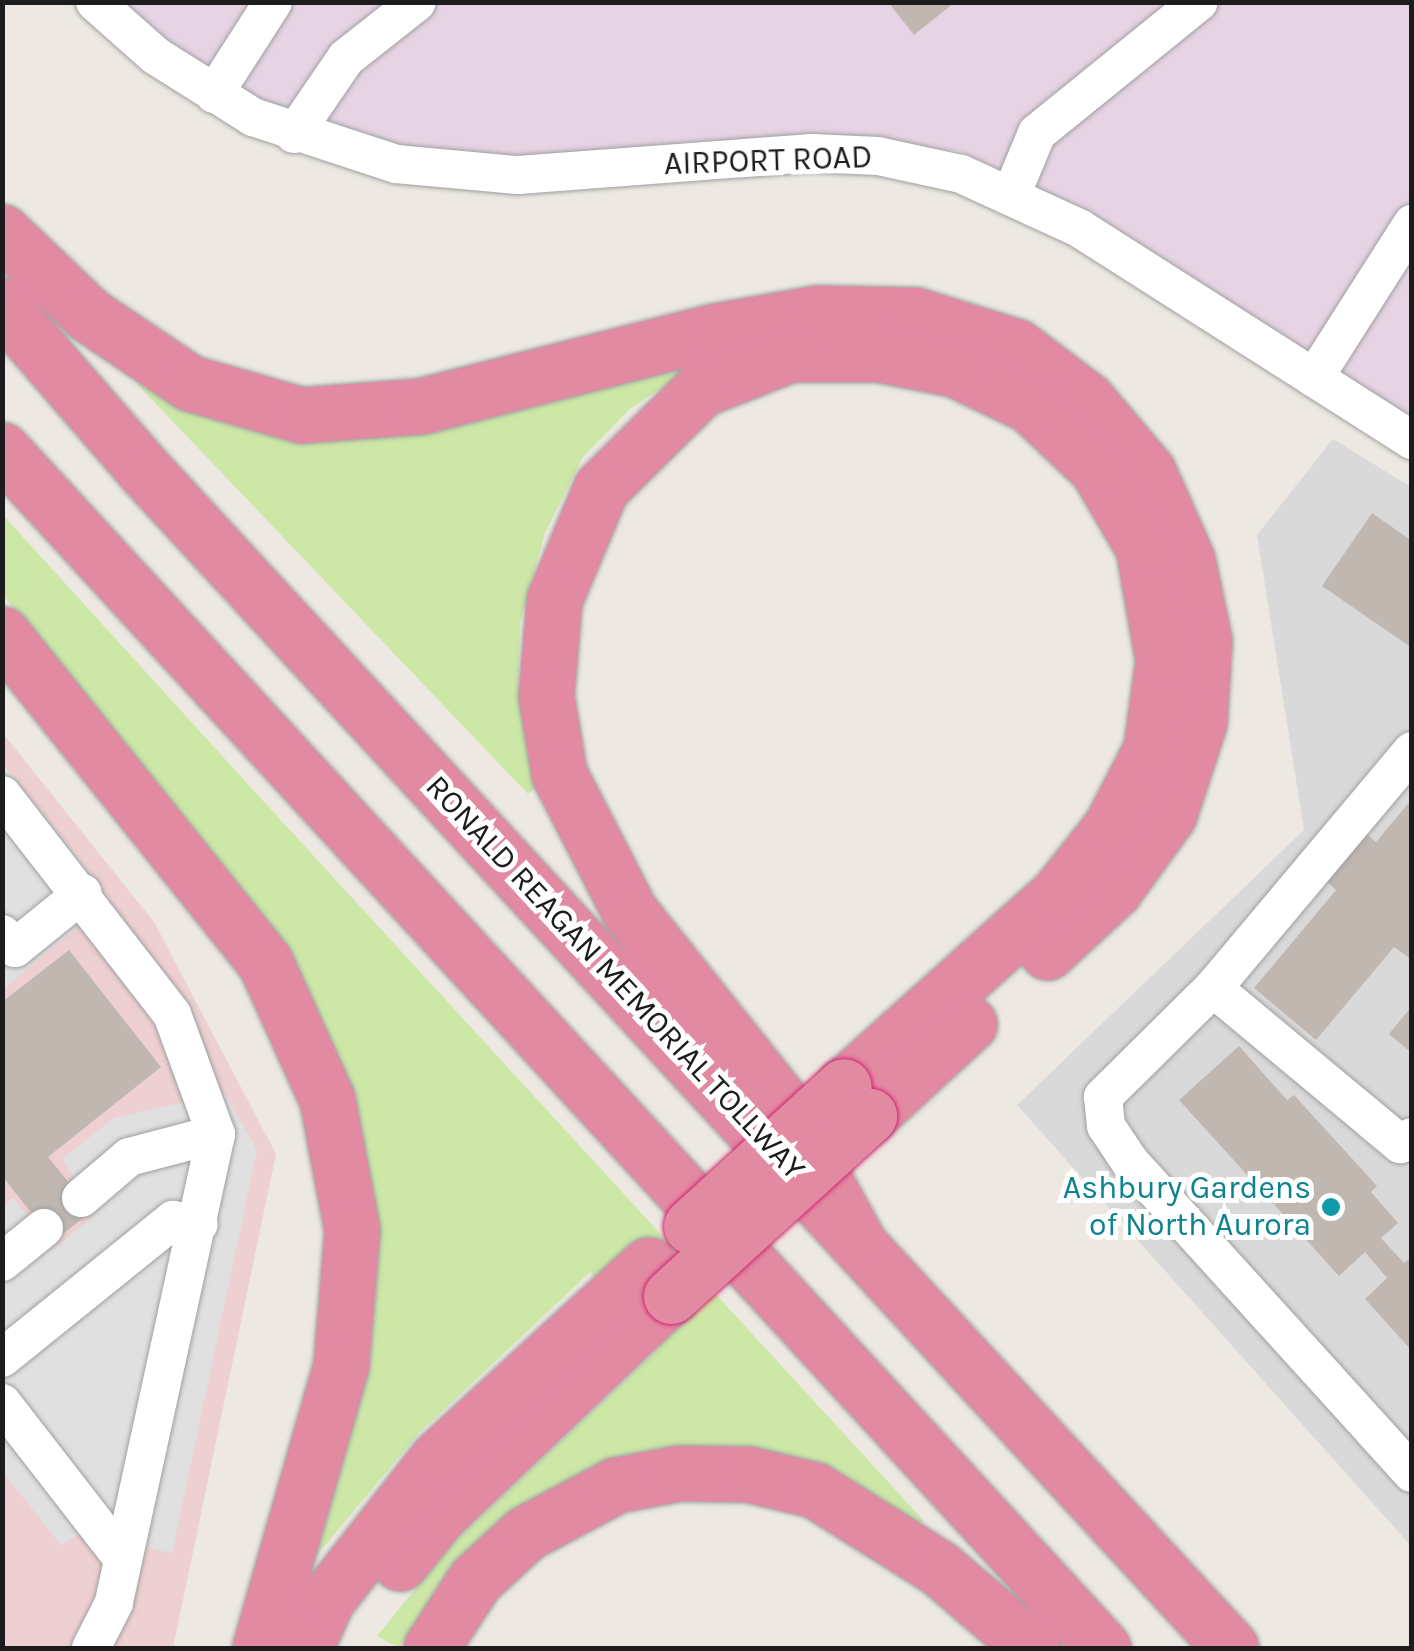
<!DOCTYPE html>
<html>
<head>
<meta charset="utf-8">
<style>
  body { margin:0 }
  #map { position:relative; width:1414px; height:1651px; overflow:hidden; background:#ede8e1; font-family:Karla,sans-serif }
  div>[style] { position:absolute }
  .residential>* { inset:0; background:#dad9d9 }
  .commercial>* { inset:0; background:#eed0d2 }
  .industrial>* { inset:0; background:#e6d3e4 }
  .grass>* { inset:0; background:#cde7a7 }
  .parking>* { inset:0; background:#e0e0e0 }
  .building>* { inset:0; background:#c1b7b1 }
  .roads { filter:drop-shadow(0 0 2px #a0a0a0) drop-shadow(0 0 2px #a0a0a0) }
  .minor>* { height:38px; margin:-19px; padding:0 19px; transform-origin:19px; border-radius:19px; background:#fff }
  .highway>* { height:55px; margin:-27.5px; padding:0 27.5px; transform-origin:27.5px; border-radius:27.5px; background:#e38aa3 }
  .bridges { filter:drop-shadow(0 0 2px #d22873) drop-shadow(0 0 2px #d22873) }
  .highway-bridge>* { height:55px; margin:-27.5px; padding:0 27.5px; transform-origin:27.5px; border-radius:27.5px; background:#e38aa3 }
  .dots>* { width:28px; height:28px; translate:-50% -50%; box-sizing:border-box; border:5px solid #fff; border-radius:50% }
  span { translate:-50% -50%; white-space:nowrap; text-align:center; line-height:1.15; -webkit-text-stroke:10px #fff; paint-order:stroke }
  .street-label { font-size:32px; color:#1c1c1c }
  .culture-label { font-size:32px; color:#0d838f }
  .right { translate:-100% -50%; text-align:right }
  .frame { position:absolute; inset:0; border:5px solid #1c1c1c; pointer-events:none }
</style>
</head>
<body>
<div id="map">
  <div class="residential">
    <i style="clip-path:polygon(1333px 439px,1411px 487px,1411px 1546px,1017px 1105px,1304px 830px,1257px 535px)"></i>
  </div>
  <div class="commercial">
    <i style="clip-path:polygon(2px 732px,154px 922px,276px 1154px,173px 1648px,3px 1648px)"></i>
  </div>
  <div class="industrial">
    <i style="clip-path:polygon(124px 3px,1411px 3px,1411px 418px,1083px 210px,960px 151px,844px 139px,468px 162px,326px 144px,204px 83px)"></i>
  </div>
  <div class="grass">
    <i style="clip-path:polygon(705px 360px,631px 408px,583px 457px,545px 533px,520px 623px,518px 686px,534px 789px,528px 794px,137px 384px,195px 408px)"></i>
    <i style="clip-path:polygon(2px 514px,255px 792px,924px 1521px,918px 1526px,719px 1450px,442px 1585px,399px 1648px,377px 1636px,450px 1546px,660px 1347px,590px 1272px,419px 1433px,317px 1555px,371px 1352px,378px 1268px,365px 1147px,348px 1086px,291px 960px,3px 595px)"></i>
  </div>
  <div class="parking">
    <i style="clip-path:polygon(2px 762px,111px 900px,3px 989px,2px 989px)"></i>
    <i style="clip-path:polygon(225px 1093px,257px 1150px,172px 1553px,79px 1534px,61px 1545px,3px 1472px,3px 1206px,13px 1198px,54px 1249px,98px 1212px,62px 1159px,114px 1118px)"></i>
  </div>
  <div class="building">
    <i style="clip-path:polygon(888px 2px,955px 2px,914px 35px)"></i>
    <i style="clip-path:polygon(1372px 513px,1412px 541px,1412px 648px,1322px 586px)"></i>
    <i style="clip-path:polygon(1412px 799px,1412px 960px,1394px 947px,1316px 1040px,1254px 988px,1336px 890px,1325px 880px,1364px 832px,1376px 842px)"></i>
    <i style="clip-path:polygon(69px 950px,161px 1067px,48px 1157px,92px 1211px,54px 1241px,2px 1176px,2px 1002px)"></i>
    <i style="clip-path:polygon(1412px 1006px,1412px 1053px,1389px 1034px)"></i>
    <i style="clip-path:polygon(1239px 1046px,1287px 1100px,1294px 1095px,1377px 1186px,1371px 1192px,1398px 1223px,1381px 1238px,1404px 1263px,1412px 1257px,1412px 1351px,1365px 1299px,1387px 1278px,1365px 1252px,1339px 1276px,1179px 1100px)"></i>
  </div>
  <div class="roads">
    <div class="minor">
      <i style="left:95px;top:2px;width:81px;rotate:41.5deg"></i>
      <i style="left:156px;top:56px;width:115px;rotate:32.2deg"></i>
      <i style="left:253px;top:117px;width:151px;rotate:18.2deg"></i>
      <i style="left:396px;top:164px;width:122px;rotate:5.2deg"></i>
      <i style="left:518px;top:175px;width:295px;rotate:-4.3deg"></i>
      <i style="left:812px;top:153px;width:66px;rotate:2.6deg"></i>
      <i style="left:878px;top:156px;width:85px;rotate:12.2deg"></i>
      <i style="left:961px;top:174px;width:130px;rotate:24.6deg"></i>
      <i style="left:1079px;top:228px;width:395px;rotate:32.5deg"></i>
      <i style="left:214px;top:94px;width:109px;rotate:-57.3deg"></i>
      <i style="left:294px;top:134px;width:92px;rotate:-55.6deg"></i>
      <i style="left:346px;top:58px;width:90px;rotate:-38.3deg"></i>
      <i style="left:1012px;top:193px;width:65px;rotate:-67.4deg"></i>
      <i style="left:1037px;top:133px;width:208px;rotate:-39deg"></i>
      <i style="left:1314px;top:378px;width:183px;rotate:-57.5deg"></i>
      <i style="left:1412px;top:751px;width:309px;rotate:130deg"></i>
      <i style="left:1213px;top:988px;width:155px;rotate:135.3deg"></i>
      <i style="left:1103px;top:1097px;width:29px;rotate:84deg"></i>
      <i style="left:1106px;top:1126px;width:43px;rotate:56.3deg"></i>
      <i style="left:1130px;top:1162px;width:420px;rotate:47.8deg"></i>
      <i style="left:2px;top:795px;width:277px;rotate:52.2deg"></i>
      <i style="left:172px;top:1014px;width:128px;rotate:69.9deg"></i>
      <i style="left:216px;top:1134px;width:480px;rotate:102.3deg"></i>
      <i style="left:114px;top:1603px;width:51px;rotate:117.1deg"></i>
      <i style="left:2px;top:934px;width:19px;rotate:47deg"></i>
      <i style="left:15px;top:948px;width:87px;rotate:-39deg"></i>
      <i style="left:1213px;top:988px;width:244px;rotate:39.8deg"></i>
      <i style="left:1400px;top:1144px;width:14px;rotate:-30deg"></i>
      <i style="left:81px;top:1198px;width:63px;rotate:-40.5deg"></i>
      <i style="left:129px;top:1157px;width:90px;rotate:-14.8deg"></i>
      <i style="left:2px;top:1262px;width:54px;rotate:-39deg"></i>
      <i style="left:2px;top:1358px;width:220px;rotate:-38.9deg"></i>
      <i style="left:173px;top:1220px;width:26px;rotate:9deg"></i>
      <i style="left:2px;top:1403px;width:197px;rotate:52.2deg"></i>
    </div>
    <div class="highway">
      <i style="left:2px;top:232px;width:120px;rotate:43.7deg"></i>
      <i style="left:89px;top:315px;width:122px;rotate:34deg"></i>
      <i style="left:190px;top:383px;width:116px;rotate:16.1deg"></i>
      <i style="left:301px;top:415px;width:120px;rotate:-4.3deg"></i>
      <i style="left:421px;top:406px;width:303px;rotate:-14.3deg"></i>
      <i style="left:715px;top:331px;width:105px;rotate:-9.9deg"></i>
      <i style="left:818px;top:313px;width:97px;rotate:1.2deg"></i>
      <i style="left:915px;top:315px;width:107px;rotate:17.4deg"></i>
      <i style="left:1017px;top:347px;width:88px;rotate:37.1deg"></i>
      <i style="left:1087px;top:400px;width:94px;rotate:49.7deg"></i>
      <i style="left:1148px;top:472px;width:96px;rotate:66.1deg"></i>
      <i style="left:1187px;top:560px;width:83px;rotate:78.1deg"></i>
      <i style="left:1204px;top:641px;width:81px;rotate:93.5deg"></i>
      <i style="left:1199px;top:722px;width:97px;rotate:108.1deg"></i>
      <i style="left:1169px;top:814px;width:94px;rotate:125.9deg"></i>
      <i style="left:1114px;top:890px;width:91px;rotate:137.2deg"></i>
      <i style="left:2px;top:306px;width:218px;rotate:49.1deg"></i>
      <i style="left:145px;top:471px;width:1601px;rotate:47.3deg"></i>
      <i style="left:2px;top:450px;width:1627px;rotate:47.42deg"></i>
      <i style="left:2px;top:634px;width:420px;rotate:51.3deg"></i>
      <i style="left:265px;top:962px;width:150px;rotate:65.7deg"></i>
      <i style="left:327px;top:1099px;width:133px;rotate:79.2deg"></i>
      <i style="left:352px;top:1230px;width:135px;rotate:94.7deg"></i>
      <i style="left:341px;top:1365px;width:294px;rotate:106deg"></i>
      <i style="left:844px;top:1086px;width:288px;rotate:-41.9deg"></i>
      <i style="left:1058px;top:894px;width:85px;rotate:-51.7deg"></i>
      <i style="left:1111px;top:827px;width:88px;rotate:-62.9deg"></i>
      <i style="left:1151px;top:749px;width:90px;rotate:-82.3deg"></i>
      <i style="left:1163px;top:660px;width:115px;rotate:-100deg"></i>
      <i style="left:1143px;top:547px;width:91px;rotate:-120.2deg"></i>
      <i style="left:1097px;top:468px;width:92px;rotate:-136.8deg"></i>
      <i style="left:1030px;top:405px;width:83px;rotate:-154.4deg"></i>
      <i style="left:955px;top:369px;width:78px;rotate:-169deg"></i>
      <i style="left:878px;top:354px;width:88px;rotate:180deg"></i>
      <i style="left:790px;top:354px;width:96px;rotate:158.5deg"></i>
      <i style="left:701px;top:389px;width:141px;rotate:135.3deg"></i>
      <i style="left:601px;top:488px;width:121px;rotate:112.8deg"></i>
      <i style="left:554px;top:600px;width:96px;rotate:94.8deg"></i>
      <i style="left:546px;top:696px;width:79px;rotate:80.5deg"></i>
      <i style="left:559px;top:774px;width:155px;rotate:62.8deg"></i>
      <i style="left:630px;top:912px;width:244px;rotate:51.5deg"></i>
      <i style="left:782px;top:1103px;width:154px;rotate:61.3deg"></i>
      <i style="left:869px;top:1116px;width:136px;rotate:-42.6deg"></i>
      <i style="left:400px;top:1563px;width:60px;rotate:-51deg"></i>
      <i style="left:438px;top:1516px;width:318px;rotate:-43.5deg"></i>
      <i style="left:305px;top:1648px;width:54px;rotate:-65.8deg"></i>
      <i style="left:327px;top:1599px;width:178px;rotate:-51.8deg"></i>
      <i style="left:437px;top:1459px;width:287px;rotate:-42.6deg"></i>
      <i style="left:431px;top:1648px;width:81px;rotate:-57.1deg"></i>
      <i style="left:475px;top:1580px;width:69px;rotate:-42.7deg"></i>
      <i style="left:526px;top:1533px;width:102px;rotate:-28.1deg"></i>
      <i style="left:616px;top:1485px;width:64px;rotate:-10.8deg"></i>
      <i style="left:679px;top:1473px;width:69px;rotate:0.8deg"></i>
      <i style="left:748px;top:1474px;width:69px;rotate:13.4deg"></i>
      <i style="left:815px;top:1490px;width:146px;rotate:32.2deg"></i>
      <i style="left:939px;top:1568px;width:123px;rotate:40.7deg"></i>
    </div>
  </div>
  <div class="bridges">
    <div class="highway-bridge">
      <i style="left:691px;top:1226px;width:207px;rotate:-42.5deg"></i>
      <i style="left:671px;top:1296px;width:268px;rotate:-42.3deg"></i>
    </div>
  </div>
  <div class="dots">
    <i style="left:1331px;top:1207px;background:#0f9aa8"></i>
  </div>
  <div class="street-label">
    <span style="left:768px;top:161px;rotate:-2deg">AIRPORT ROAD</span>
    <span style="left:615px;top:978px;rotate:47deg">RONALD REAGAN MEMORIAL TOLLWAY</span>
  </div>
  <div class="culture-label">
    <span class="right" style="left:1311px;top:1207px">Ashbury Gardens<br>of North Aurora</span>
  </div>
  <div class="frame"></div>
</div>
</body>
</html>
